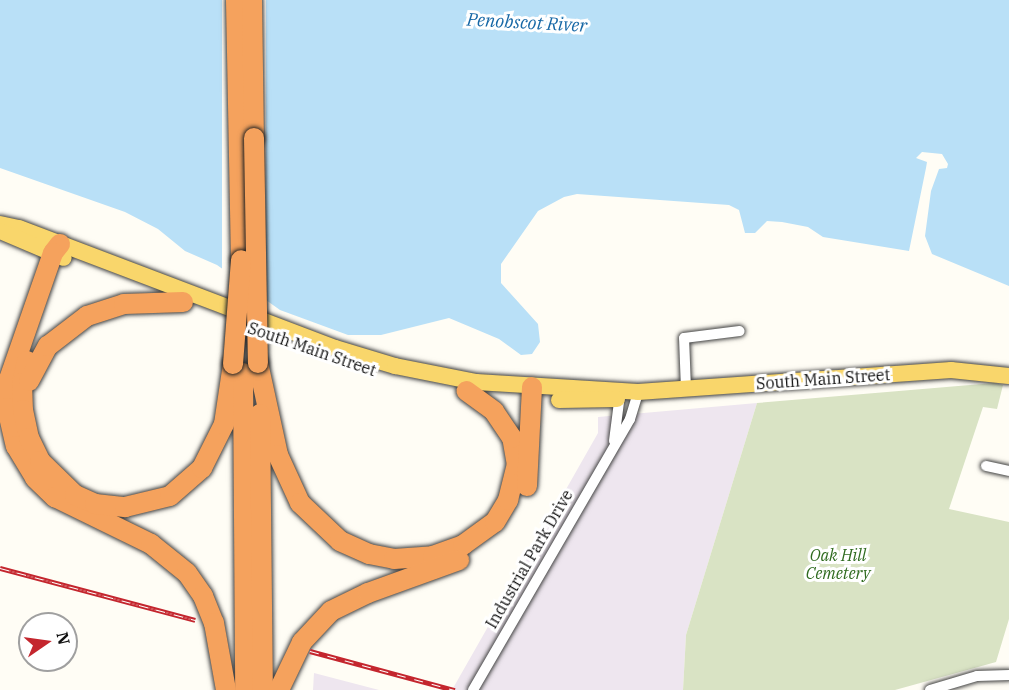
<!DOCTYPE html>
<html>
<head>
<meta charset="utf-8">
<style>
  body { margin:0 }
  #map { position:relative; width:1009px; height:690px; overflow:hidden; background:#fffdf5; font-family:"IBM Plex Serif",serif }
  div>[style] { position:absolute }
  .industrial>* { inset:0; background:#eee6ef }
  .cemetery>* { inset:0; background:#d9e3c4 }
  .water>* { inset:0; background:#b9e0f7 }
  .pier>* { inset:0; background:#fffdf5; transform-origin:0 0 }
  .roads { filter:drop-shadow(0 0 2px #444) drop-shadow(0 0 2px #444) }
  .street>* { height:10px; margin:-5px; padding:0 5px; transform-origin:5px; border-radius:5px; background:#fff }
  .primary>* { height:16px; margin:-8px; padding:0 8px; transform-origin:8px; border-radius:8px; background:#f9d66b }
  .highway>* { height:20px; margin:-10px; padding:0 10px; transform-origin:10px; border-radius:10px; background:#f5a25d }
  .rail>* { height:5px; margin-top:-2.5px; transform-origin:0; background:repeating-linear-gradient(90deg,#fff 0 9px,#c4262e 0 18px); box-sizing:border-box; border-block:2px solid #c4262e }
  .bridges { filter:drop-shadow(0 0 2px #222) drop-shadow(0 0 2px #222) }
  .highway-bridge>* { height:20px; margin:-10px; padding:0 10px; transform-origin:10px; border-radius:10px; background:#f5a25d }
  span { translate:-50% -50%; white-space:nowrap; text-align:center; line-height:1.15; -webkit-text-stroke:6px #fff; paint-order:stroke }
  .street-label { font-size:16px; color:#111 }
  .park-label { font-size:16px; color:#2f6b1f; font-style:italic }
  .water-label { font-size:18px; color:#1768a6; font-style:italic }
  .north { position:absolute; left:18px; top:612px; width:60px; height:60px; box-sizing:border-box; background:#fff; border:2px solid #a0a0a0; border-radius:50%; rotate:77deg; font-size:16px; font-weight:700; line-height:24px; text-align:center; color:#111 }
  .north::after { content:''; display:block; margin:auto; width:21px; height:27px; background:#c4262e; clip-path:polygon(50% 0,100% 100%,50% 72%,0 100%) }
</style>
</head>
<body>
<div id="map">
  <div class="industrial">
    <i style="clip-path:polygon(757px 403px,686px 635px,683px 690px,452px 690px,598px 433px,598px 417px)"></i>
    <i style="clip-path:polygon(314px 673px,379px 690px,313px 690px)"></i>
  </div>
  <div class="cemetery">
    <i style="clip-path:polygon(994px 383px,1003px 385px,997px 409px,983px 407px,949px 509px,1009px 522px,1009px 619px,996px 662px,895px 690px,683px 690px,686px 635px,757px 403px)"></i>
  </div>
  <div class="water">
    <i style="clip-path:polygon(0 0,1009px 0,1009px 286px,932px 254px,925px 236px,931px 191px,939px 169px,947px 168px,948px 164px,942px 154px,922px 152px,916px 158px,927px 162px,926px 168px,909px 251px,823px 237px,808px 227px,782px 222px,767px 221px,755px 233px,745px 233px,739px 210px,729px 205px,577px 194px,564px 197px,538px 211px,501px 264px,501px 283px,538px 324px,540px 342px,532px 354px,521px 355px,499px 339px,449px 318px,381px 335px,348px 335px,280px 310px,217px 265px,185px 251px,158px 229px,125px 212px,0 168px)"></i>
  </div>
  <div class="pier">
    <i style="left:222px;top:0;width:44px;height:278px"></i>
  </div>
  <div class="roads">
    <div class="street">
      <i style="left:686px;top:389px;width:51px;rotate:-92.2deg"></i>
      <i style="left:684px;top:338px;width:56px;rotate:-7.1deg"></i>
      <i style="left:614px;top:441px;width:47px;rotate:-82.7deg"></i>
      <i style="left:986px;top:466px;width:24px;rotate:12deg"></i>
      <i style="left:473px;top:690px;width:313px;rotate:-59.9deg"></i>
      <i style="left:630px;top:419px;width:28px;rotate:-73deg"></i>
      <i style="left:930px;top:690px;width:49px;rotate:-16.6deg"></i>
      <i style="left:977px;top:676px;width:32px;rotate:-2deg"></i>
    </div>
    <div class="primary">
      <i style="left:0;top:224px;width:19px;rotate:12deg"></i>
      <i style="left:19px;top:228px;width:338px;rotate:20.8deg"></i>
      <i style="left:335px;top:348px;width:63px;rotate:16.7deg"></i>
      <i style="left:395px;top:366px;width:83px;rotate:11.2deg"></i>
      <i style="left:476px;top:382px;width:162px;rotate:3.5deg"></i>
      <i style="left:638px;top:392px;width:314px;rotate:-4deg"></i>
      <i style="left:951px;top:370px;width:58px;rotate:5.9deg"></i>
      <i style="left:0;top:231px;width:69px;rotate:22.9deg"></i>
      <i style="left:559px;top:400px;width:58px;rotate:-1deg"></i>
    </div>
    <div class="highway">
      <i style="left:236px;top:0;width:260px;rotate:88.9deg"></i>
      <i style="left:252px;top:0;width:138px;rotate:89.2deg"></i>
      <i style="left:60px;top:244px;width:11px;rotate:128deg"></i>
      <i style="left:53px;top:253px;width:133px;rotate:109.2deg"></i>
      <i style="left:9px;top:379px;width:29px;rotate:94deg"></i>
      <i style="left:7px;top:408px;width:39px;rotate:77deg"></i>
      <i style="left:16px;top:446px;width:37px;rotate:59deg"></i>
      <i style="left:35px;top:478px;width:28px;rotate:44deg"></i>
      <i style="left:55px;top:497px;width:107px;rotate:26.1deg"></i>
      <i style="left:151px;top:544px;width:46px;rotate:38.9deg"></i>
      <i style="left:187px;top:573px;width:28px;rotate:55deg"></i>
      <i style="left:203px;top:596px;width:29px;rotate:68deg"></i>
      <i style="left:214px;top:623px;width:68px;rotate:79.8deg"></i>
      <i style="left:27px;top:361px;width:23px;rotate:103deg"></i>
      <i style="left:22px;top:383px;width:27px;rotate:88deg"></i>
      <i style="left:23px;top:410px;width:29px;rotate:78deg"></i>
      <i style="left:29px;top:438px;width:25px;rotate:64deg"></i>
      <i style="left:40px;top:461px;width:49px;rotate:44.2deg"></i>
      <i style="left:75px;top:495px;width:22px;rotate:24deg"></i>
      <i style="left:95px;top:504px;width:30px;rotate:6deg"></i>
      <i style="left:125px;top:507px;width:46px;rotate:-13.7deg"></i>
      <i style="left:170px;top:496px;width:43px;rotate:-41.2deg"></i>
      <i style="left:202px;top:468px;width:49px;rotate:-63.4deg"></i>
      <i style="left:224px;top:424px;width:61px;rotate:-81.5deg"></i>
      <i style="left:258px;top:363px;width:94px;rotate:77.7deg"></i>
      <i style="left:278px;top:455px;width:53px;rotate:65.4deg"></i>
      <i style="left:300px;top:503px;width:55px;rotate:43.5deg"></i>
      <i style="left:340px;top:541px;width:32px;rotate:24deg"></i>
      <i style="left:369px;top:554px;width:25px;rotate:11deg"></i>
      <i style="left:394px;top:559px;width:39px;rotate:-4deg"></i>
      <i style="left:433px;top:556px;width:32px;rotate:-20deg"></i>
      <i style="left:463px;top:545px;width:39px;rotate:-36deg"></i>
      <i style="left:495px;top:522px;width:26px;rotate:-59deg"></i>
      <i style="left:508px;top:500px;width:36px;rotate:-76deg"></i>
      <i style="left:517px;top:465px;width:27px;rotate:-100deg"></i>
      <i style="left:512px;top:438px;width:32px;rotate:-124deg"></i>
      <i style="left:494px;top:411px;width:34px;rotate:-144deg"></i>
      <i style="left:243px;top:373px;width:317px;rotate:89.6deg"></i>
      <i style="left:29px;top:381px;width:40px;rotate:-62deg"></i>
      <i style="left:48px;top:346px;width:49px;rotate:-37.6deg"></i>
      <i style="left:87px;top:316px;width:39px;rotate:-18deg"></i>
      <i style="left:124px;top:304px;width:59px;rotate:-1.9deg"></i>
      <i style="left:260px;top:414px;width:276px;rotate:89.4deg"></i>
      <i style="left:527px;top:486px;width:99px;rotate:-87.1deg"></i>
      <i style="left:279px;top:690px;width:53px;rotate:-64.4deg"></i>
      <i style="left:302px;top:642px;width:42px;rotate:-46.9deg"></i>
      <i style="left:331px;top:611px;width:41px;rotate:-25.9deg"></i>
      <i style="left:368px;top:593px;width:97px;rotate:-19.9deg"></i>
    </div>
  </div>
  <div class="rail">
    <i style="left:0;top:568px;width:202px;rotate:14.9deg"></i>
    <i style="left:310px;top:651px;width:150px;rotate:15.1deg"></i>
  </div>
  <div class="bridges">
    <div class="highway-bridge">
      <i style="left:254px;top:138px;width:225px;rotate:89deg"></i>
      <i style="left:233px;top:364px;width:104px;rotate:-85.6deg"></i>
    </div>
  </div>
  <div class="street-label">
    <span style="left:312px;top:349px;rotate:19deg">South Main Street</span>
    <span style="left:823px;top:379px;rotate:-4deg">South Main Street</span>
    <span style="left:529px;top:559px;rotate:-60deg">Industrial Park Drive</span>
  </div>
  <div class="park-label">
    <span style="left:838px;top:564px">Oak Hill<br>Cemetery</span>
  </div>
  <div class="water-label">
    <span style="left:527px;top:23px;rotate:3deg">Penobscot River</span>
  </div>
  <div class="north">N</div>
</div>
</body>
</html>
